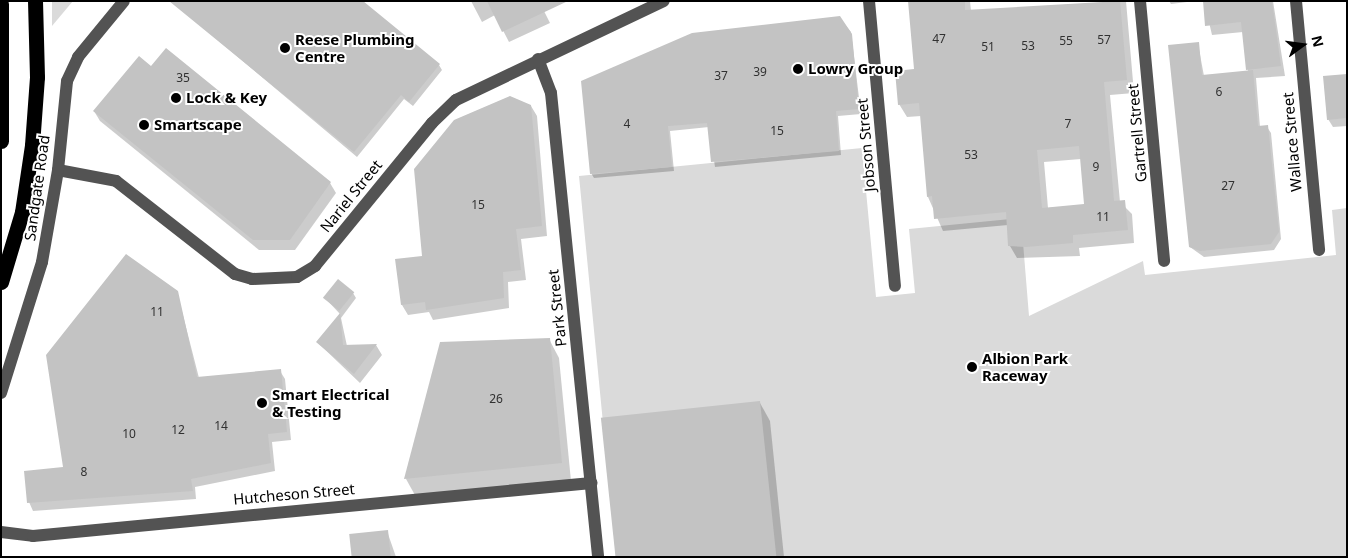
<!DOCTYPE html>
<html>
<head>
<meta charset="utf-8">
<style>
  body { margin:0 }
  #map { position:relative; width:1348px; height:558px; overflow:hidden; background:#fff; font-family:"Noto Sans",sans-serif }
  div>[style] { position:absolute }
  .green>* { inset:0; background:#dadada }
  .shadow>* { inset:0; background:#0003 }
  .building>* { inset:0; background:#c3c3c3; transform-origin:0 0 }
  .minor>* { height:12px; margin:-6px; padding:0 6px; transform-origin:6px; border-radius:6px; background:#535353 }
  .highway>* { height:15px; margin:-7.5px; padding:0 7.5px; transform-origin:7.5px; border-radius:7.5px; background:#000 }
  .dots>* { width:14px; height:14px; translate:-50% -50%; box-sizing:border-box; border:2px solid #fff; border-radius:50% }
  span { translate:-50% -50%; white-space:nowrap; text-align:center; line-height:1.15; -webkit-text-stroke:4px #fff; paint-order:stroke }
  .number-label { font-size:12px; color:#313131 }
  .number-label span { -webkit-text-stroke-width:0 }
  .poi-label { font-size:15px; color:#000; font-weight:700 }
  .left { translate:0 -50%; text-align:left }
  .street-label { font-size:15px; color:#000 }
  .frame { position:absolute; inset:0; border:2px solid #000; pointer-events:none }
  .north { position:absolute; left:1278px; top:20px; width:50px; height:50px; -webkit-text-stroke:4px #fff; paint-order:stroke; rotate:76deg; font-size:14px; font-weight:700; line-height:20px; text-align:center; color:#000 }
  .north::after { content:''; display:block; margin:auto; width:18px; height:22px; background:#000; clip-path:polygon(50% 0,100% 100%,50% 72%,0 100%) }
</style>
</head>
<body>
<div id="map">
  <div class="green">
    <i style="clip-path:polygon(52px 1px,73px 1px,52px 26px)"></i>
    <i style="clip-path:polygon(862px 148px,876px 297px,915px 293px,909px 229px,1021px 218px,1029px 316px,1143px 261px,1145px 275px,1336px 255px,1332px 210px,1347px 208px,1347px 557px,616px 557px,579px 176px)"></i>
  </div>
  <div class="shadow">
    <i style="clip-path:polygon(171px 1px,439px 65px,442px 70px,413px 106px,404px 99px,357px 157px)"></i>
    <i style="clip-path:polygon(471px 1px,539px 1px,550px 23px,509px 42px,495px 15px,482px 22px)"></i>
    <i style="clip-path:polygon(evenodd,909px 1px,970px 1px,971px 11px,1126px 1px,1134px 93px,1110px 95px,1120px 202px,1132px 214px,1134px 243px,1079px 248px,1080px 256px,1017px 258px,1010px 246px,1008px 225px,943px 231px,928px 197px,921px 116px,907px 117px,899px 104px,915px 70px,909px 1px,1081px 159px,1085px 205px,1048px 208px,1044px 162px,1081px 159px)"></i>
    <i style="clip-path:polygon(1169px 1px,1195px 1px,1171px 4px)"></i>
    <i style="clip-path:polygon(1204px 1px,1273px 1px,1285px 76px,1256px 78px,1260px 127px,1267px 127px,1271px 133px,1281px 239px,1274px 250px,1204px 257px,1190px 247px,1198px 44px,1204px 76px,1248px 71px,1243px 32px,1212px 35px)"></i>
    <i style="clip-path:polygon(839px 17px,851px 32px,861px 114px,838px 116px,841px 155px,715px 167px,709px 127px,670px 131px,674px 171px,594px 178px,591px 173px)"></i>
    <i style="clip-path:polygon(151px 67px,330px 183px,336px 193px,295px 250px,259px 250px,100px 121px,94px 111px)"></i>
    <i style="clip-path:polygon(1347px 75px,1347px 126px,1333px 127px,1328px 119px)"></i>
    <i style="clip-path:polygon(531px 106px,537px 116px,547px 236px,521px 239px,526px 280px,508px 282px,509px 308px,433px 320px,429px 312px,408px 315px,402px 305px,396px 260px,423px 257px)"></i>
    <i style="clip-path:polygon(177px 292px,199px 378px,280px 371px,285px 379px,291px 440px,272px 442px,275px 471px,195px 487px,196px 499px,33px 511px,29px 502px,65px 469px)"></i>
    <i style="clip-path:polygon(353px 293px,356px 298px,341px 318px,347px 346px,376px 345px,382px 355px,360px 383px,317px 342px,340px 314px,325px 298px)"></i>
    <i style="clip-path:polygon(549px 339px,559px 358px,571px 481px,416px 497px,406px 479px,441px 343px)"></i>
    <i style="clip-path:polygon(760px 403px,770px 421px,784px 557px,617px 557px)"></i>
    <i style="clip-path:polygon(387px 531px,396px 557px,352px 557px)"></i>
  </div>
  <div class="building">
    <i style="clip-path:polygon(169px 1px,363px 1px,440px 64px,409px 102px,401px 95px,354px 152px)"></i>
    <i style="clip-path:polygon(487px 1px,568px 1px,502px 32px)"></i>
    <i style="clip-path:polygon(evenodd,908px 1px,965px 1px,965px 10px,1120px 1px,1127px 80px,1104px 82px,1114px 201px,1125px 200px,1128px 230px,1073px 235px,1073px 243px,1026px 247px,1008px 246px,1006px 212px,934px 219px,932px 196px,927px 197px,919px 103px,898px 105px,895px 71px,914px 69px,908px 1px,1079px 146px,1084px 204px,1042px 208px,1037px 150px,1079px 146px)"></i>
    <i style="clip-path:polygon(1203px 1px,1272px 1px,1281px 66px,1246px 70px,1241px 22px,1205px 26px)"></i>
    <i style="clip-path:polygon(840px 16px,852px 34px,859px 109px,836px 111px,839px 151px,711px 162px,707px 123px,668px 126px,672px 167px,590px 174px,581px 81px,692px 33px)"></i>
    <i style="clip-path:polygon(1199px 42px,1202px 75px,1253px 70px,1258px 126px,1268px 125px,1279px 232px,1271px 244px,1200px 251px,1189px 247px,1168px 45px)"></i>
    <i style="clip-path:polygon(166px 48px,331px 182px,290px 240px,253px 240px,93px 111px,139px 56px,151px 66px)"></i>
    <i style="clip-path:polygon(1347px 74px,1347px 118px,1327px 120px,1323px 76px)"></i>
    <i style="clip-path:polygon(510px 96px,531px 105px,542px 226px,516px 229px,521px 270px,503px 272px,504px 298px,426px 310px,425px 302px,401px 305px,395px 259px,422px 256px,414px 169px,454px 120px)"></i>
    <i style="clip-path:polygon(126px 254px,178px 291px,197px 377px,281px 369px,287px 432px,268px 434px,271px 463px,191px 479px,193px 491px,27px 503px,24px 471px,63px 467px,46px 355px)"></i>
    <i style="left:338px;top:279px;width:21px;height:24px;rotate:39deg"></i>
    <i style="clip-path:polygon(340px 313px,343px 345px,377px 344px,354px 374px,316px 342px)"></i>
    <i style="clip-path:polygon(550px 338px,562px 463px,404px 479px,440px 342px)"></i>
    <i style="left:760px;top:401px;width:157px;height:160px;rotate:84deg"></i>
    <i style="left:388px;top:530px;width:27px;height:39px;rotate:84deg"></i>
  </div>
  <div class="minor">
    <i style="left:869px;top:1px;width:286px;rotate:84.8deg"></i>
    <i style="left:1140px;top:1px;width:261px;rotate:84.7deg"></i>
    <i style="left:1296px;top:1px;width:250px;rotate:84.7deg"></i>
    <i style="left:538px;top:59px;width:36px;rotate:69deg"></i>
    <i style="left:551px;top:93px;width:466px;rotate:84.2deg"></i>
    <i style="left:58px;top:170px;width:59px;rotate:10.7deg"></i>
    <i style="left:116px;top:181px;width:151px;rotate:38deg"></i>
    <i style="left:235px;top:274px;width:18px;rotate:16deg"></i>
    <i style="left:252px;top:279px;width:45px;rotate:-2.5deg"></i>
    <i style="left:297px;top:277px;width:21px;rotate:-31deg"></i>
    <i style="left:315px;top:266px;width:185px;rotate:-50.7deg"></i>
    <i style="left:432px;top:123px;width:33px;rotate:-44deg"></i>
    <i style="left:456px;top:100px;width:230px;rotate:-25.5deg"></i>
    <i style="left:1px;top:393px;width:137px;rotate:-72.6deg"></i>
    <i style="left:42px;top:262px;width:93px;rotate:-80.1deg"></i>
    <i style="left:58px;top:170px;width:89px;rotate:-84.2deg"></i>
    <i style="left:67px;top:81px;width:26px;rotate:-65deg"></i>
    <i style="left:78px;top:57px;width:72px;rotate:-50.6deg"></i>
    <i style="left:1px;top:532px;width:32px;rotate:7deg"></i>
    <i style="left:33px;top:536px;width:561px;rotate:-5.43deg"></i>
  </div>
  <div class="highway">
    <i style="left:1px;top:4px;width:137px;rotate:90deg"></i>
    <i style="left:1px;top:282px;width:73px;rotate:-73.3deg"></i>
    <i style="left:22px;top:212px;width:68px;rotate:-81.5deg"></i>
    <i style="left:32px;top:145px;width:68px;rotate:-85.8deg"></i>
    <i style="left:37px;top:77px;width:76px;rotate:-91.5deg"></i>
  </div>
  <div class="dots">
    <i style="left:285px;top:48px;background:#000"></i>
    <i style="left:798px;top:69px;background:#000"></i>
    <i style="left:176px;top:98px;background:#000"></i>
    <i style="left:144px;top:125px;background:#000"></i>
    <i style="left:972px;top:367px;background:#000"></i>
    <i style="left:262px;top:403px;background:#000"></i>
  </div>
  <div class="number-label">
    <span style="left:939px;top:39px">47</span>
    <span style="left:1104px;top:40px">57</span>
    <span style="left:1066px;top:41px">55</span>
    <span style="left:1028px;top:46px">53</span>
    <span style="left:988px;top:47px">51</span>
    <span style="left:760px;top:72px">39</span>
    <span style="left:721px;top:76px">37</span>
    <span style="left:183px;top:78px">35</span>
    <span style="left:1219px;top:92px">6</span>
    <span style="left:627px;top:124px">4</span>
    <span style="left:1068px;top:124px">7</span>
    <span style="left:777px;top:131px">15</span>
    <span style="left:971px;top:155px">53</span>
    <span style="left:1096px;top:167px">9</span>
    <span style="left:1228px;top:186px">27</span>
    <span style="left:478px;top:205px">15</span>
    <span style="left:1103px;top:217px">11</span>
    <span style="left:157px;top:312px">11</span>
    <span style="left:496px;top:399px">26</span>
    <span style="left:221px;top:426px">14</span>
    <span style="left:178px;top:430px">12</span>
    <span style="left:129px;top:434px">10</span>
    <span style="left:84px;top:472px">8</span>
  </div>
  <div class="poi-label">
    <span class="left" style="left:295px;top:48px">Reese Plumbing<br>Centre</span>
    <span class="left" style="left:808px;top:69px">Lowry Group</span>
    <span class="left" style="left:186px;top:98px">Lock &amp; Key</span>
    <span class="left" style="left:154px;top:125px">Smartscape</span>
    <span class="left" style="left:982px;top:367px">Albion Park<br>Raceway</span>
    <span class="left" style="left:272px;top:403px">Smart Electrical<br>&amp; Testing</span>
  </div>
  <div class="street-label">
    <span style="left:1137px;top:133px;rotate:-95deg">Gartrell Street</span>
    <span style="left:1292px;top:142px;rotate:-95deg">Wallace Street</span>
    <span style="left:866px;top:145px;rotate:-95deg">Jobson Street</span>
    <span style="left:37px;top:188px;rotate:-82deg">Sandgate Road</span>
    <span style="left:351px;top:196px;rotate:-51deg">Nariel Street</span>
    <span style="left:557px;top:308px;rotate:-96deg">Park Street</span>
    <span style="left:294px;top:494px;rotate:-5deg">Hutcheson Street</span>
  </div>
  <div class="frame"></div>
  <div class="north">N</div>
</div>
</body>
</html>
